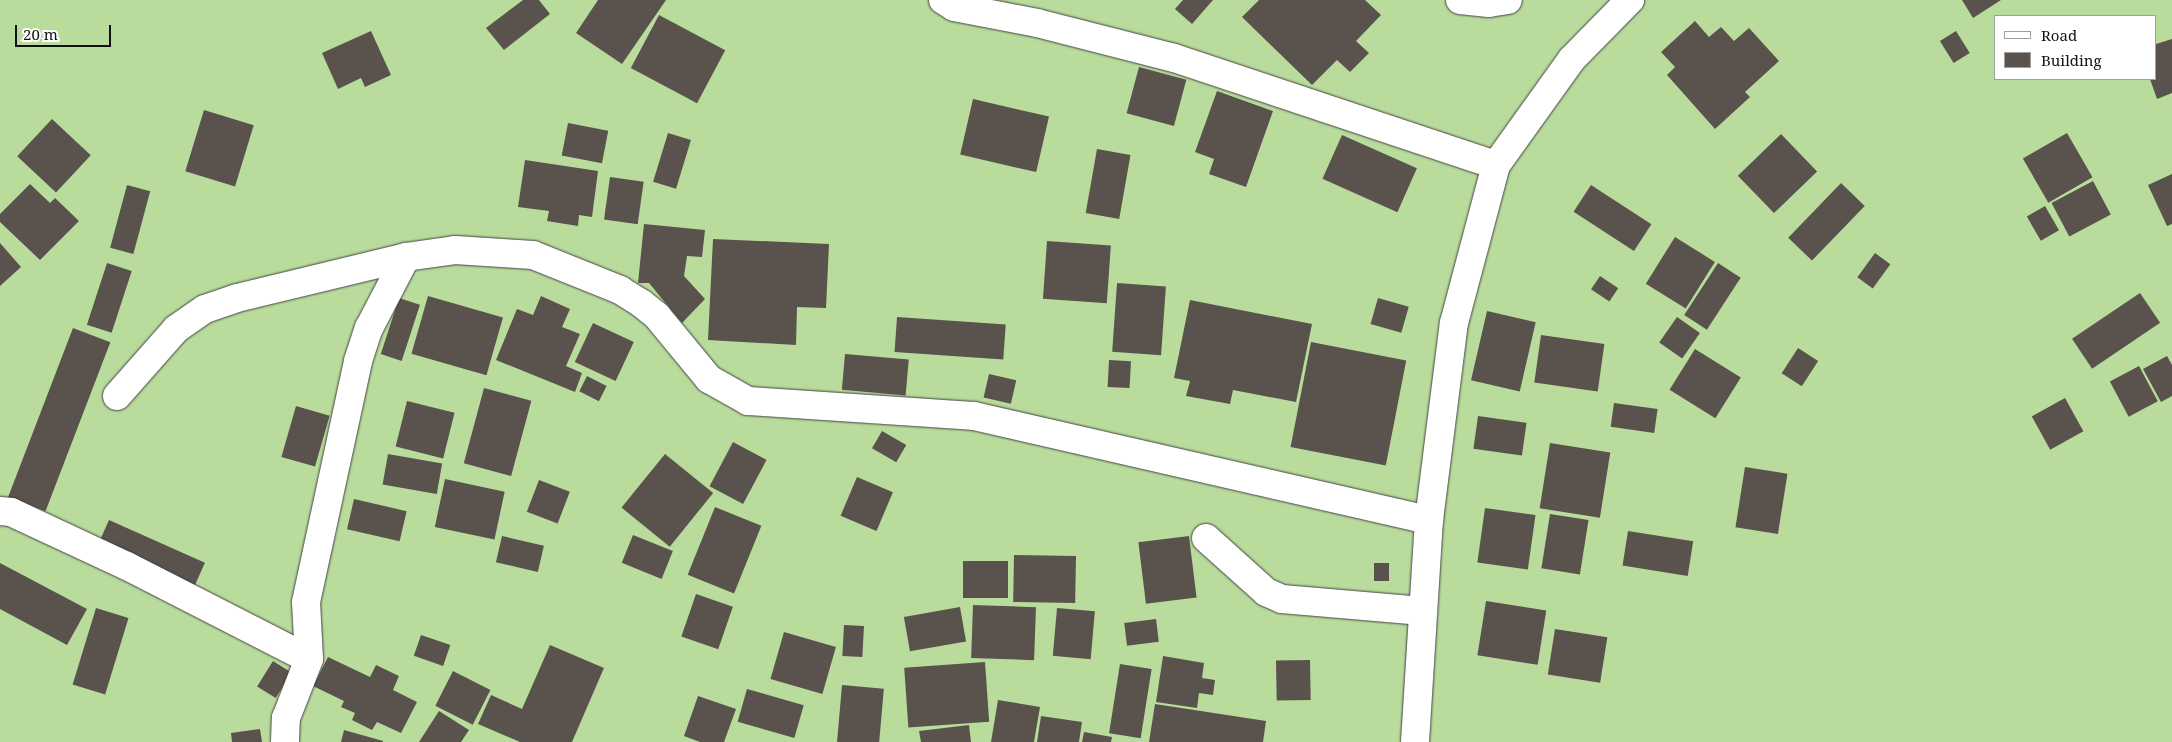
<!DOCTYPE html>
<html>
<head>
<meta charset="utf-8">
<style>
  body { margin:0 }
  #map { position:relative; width:2172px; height:742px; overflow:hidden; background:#fffdf5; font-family:"Noto Serif",serif }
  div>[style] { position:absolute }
  .forest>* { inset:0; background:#b9dc9c }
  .building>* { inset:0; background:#5a524d; transform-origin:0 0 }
  .roads { filter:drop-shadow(0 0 1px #444) drop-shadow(0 0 1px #444) }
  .minor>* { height:28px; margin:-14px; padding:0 14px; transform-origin:14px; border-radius:14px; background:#fff }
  span { translate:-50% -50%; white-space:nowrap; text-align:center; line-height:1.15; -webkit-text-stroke:5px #fff; paint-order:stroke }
  .legend { position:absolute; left:1994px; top:15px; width:162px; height:65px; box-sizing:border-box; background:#fff; border:1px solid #a0a0a0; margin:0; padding:6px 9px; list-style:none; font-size:15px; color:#111 }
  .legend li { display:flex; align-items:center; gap:10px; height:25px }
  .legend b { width:25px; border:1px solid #a0a0a0 }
  .scale { position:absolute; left:15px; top:25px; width:96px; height:22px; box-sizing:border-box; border:2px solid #111; border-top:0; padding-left:6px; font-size:15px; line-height:18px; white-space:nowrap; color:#111; -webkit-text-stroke:4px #fff; paint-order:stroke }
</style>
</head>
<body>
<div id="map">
  <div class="forest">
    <i style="clip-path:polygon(evenodd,0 0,2172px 0,2172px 742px,0 742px,0 0,1996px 16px,2156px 16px,2156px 79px,1996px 79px,1996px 16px)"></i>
  </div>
  <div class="building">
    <i style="clip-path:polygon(523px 0,539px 0,550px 14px,504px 50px,486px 28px)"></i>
    <i style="clip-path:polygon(598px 0,666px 0,622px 64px,576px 33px)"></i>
    <i style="clip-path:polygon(1183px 0,1213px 0,1192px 24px,1175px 9px)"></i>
    <i style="clip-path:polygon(1259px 0,1365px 0,1381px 15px,1356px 41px,1369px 53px,1350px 72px,1337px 60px,1312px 85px,1242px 17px)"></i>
    <i style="clip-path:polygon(1962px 0,2001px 0,1973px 18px)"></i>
    <i style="left:659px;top:15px;width:75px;height:60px;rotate:28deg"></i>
    <i style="clip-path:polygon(1695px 21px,1709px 37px,1721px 27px,1734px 41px,1749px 28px,1779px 61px,1745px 92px,1750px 97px,1715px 129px,1667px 75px,1675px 67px,1661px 52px)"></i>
    <i style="clip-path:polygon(371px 31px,391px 75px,365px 87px,361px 78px,338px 89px,322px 53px)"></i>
    <i style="left:1956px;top:31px;width:26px;height:19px;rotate:58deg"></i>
    <i style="clip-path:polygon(2172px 39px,2172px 93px,2157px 99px,2150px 79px,2156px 79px,2156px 44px)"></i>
    <i style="left:1139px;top:67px;width:49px;height:48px;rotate:15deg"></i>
    <i style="clip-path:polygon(1217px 91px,1273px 111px,1246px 187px,1209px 174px,1214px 159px,1195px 152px)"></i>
    <i style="left:973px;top:99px;width:78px;height:57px;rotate:13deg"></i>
    <i style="left:204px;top:110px;width:52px;height:64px;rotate:17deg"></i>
    <i style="left:52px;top:119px;width:53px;height:51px;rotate:43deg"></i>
    <i style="left:568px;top:123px;width:41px;height:33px;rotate:11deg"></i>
    <i style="left:668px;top:133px;width:24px;height:51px;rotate:17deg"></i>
    <i style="left:2067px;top:133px;width:51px;height:51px;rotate:60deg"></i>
    <i style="left:1781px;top:134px;width:52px;height:60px;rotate:46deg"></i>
    <i style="left:1342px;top:135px;width:82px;height:48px;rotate:24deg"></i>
    <i style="left:1097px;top:149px;width:34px;height:65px;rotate:10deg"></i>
    <i style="clip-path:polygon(525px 160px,598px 171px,592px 217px,579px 215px,578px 226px,547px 221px,549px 211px,518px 207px)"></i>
    <i style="clip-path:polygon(2172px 174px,2172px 224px,2167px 226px,2148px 185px)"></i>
    <i style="left:610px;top:177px;width:34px;height:43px;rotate:8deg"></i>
    <i style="left:2093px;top:181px;width:38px;height:47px;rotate:62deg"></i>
    <i style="left:1841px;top:183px;width:33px;height:76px;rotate:44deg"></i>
    <i style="clip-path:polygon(30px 184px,50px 203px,55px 198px,79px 221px,40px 260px,0 222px,0 214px)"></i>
    <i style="left:127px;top:185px;width:24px;height:65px;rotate:15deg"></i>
    <i style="left:1591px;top:185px;width:72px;height:32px;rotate:33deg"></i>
    <i style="left:2045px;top:206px;width:28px;height:21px;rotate:60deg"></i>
    <i style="clip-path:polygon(644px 224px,705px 230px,702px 257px,687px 256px,684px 276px,705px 299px,682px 323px,649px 283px,638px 283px)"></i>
    <i style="left:1675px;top:237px;width:47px;height:55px;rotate:32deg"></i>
    <i style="clip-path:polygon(713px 239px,829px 244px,826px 308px,797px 307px,796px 345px,708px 340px)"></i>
    <i style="left:1047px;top:241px;width:64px;height:58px;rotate:4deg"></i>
    <i style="clip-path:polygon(0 243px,21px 267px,0 286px)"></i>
    <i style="left:1875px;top:253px;width:19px;height:30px;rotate:36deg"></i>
    <i style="left:107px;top:263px;width:26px;height:65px;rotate:18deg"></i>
    <i style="left:1718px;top:263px;width:27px;height:62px;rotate:33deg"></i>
    <i style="left:1600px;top:276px;width:22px;height:16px;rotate:34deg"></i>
    <i style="left:1117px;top:283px;width:49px;height:69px;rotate:4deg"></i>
    <i style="left:2140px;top:293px;width:36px;height:82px;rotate:56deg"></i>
    <i style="left:428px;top:296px;width:78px;height:60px;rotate:16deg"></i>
    <i style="clip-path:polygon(541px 296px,570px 309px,562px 327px,580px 334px,566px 366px,582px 373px,575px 392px,496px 360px,517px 309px,533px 315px)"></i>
    <i style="left:399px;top:298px;width:22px;height:59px;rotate:18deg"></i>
    <i style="left:1378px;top:298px;width:32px;height:27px;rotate:16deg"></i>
    <i style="clip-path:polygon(1190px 300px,1312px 324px,1296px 402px,1233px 390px,1230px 404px,1186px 396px,1190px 381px,1174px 378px)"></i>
    <i style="left:1487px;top:311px;width:50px;height:71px;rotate:13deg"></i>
    <i style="left:897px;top:317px;width:109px;height:35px;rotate:4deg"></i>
    <i style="left:1677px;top:317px;width:28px;height:31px;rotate:35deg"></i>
    <i style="left:593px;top:323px;width:45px;height:43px;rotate:25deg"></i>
    <i style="left:73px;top:328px;width:40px;height:181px;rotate:21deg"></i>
    <i style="left:1541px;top:335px;width:64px;height:48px;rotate:8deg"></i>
    <i style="left:1311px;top:342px;width:97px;height:107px;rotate:11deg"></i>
    <i style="left:1798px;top:348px;width:24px;height:30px;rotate:33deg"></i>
    <i style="left:1695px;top:349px;width:54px;height:48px;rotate:32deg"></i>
    <i style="left:845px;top:354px;width:64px;height:36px;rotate:5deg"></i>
    <i style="clip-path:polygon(2167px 356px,2172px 365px,2172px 396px,2161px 402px,2143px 369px)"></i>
    <i style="left:1109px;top:360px;width:22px;height:27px;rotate:3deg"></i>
    <i style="left:2139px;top:366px;width:40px;height:33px;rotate:62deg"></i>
    <i style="left:989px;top:374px;width:28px;height:24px;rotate:13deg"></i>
    <i style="left:587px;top:376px;width:22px;height:17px;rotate:27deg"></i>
    <i style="left:484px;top:388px;width:49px;height:78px;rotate:15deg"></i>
    <i style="left:2065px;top:398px;width:38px;height:38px;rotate:61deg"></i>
    <i style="left:407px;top:401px;width:49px;height:47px;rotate:14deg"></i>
    <i style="left:1614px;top:403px;width:44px;height:24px;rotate:8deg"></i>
    <i style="left:296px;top:406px;width:35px;height:53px;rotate:16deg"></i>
    <i style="left:1478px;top:416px;width:49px;height:33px;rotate:8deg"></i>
    <i style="left:882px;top:431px;width:28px;height:20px;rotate:30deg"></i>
    <i style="left:733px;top:442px;width:38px;height:50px;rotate:28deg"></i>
    <i style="left:1550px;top:443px;width:61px;height:66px;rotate:9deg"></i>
    <i style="left:388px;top:454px;width:55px;height:31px;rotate:10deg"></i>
    <i style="left:665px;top:454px;width:62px;height:69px;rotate:39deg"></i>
    <i style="left:1745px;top:467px;width:43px;height:61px;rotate:9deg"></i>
    <i style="left:857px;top:477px;width:39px;height:42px;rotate:23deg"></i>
    <i style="left:445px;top:479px;width:61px;height:49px;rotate:12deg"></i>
    <i style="left:539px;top:480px;width:33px;height:34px;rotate:21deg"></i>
    <i style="left:354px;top:499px;width:54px;height:31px;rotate:13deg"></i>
    <i style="left:715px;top:507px;width:50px;height:73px;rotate:22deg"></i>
    <i style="left:1485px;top:508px;width:51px;height:55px;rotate:8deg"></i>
    <i style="left:1550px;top:514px;width:39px;height:55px;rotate:9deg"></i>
    <i style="left:109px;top:520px;width:105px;height:28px;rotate:24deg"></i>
    <i style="left:1628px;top:531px;width:66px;height:35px;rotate:9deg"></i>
    <i style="left:633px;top:535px;width:43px;height:30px;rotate:22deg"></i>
    <i style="left:502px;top:536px;width:43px;height:27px;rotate:13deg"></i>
    <i style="left:1189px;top:536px;width:62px;height:51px;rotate:83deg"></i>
    <i style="left:1014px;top:555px;width:62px;height:47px;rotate:1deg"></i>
    <i style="left:963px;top:561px;width:45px;height:37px"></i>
    <i style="clip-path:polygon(0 563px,87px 609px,67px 645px,0 609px)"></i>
    <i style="left:1374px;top:563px;width:15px;height:18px"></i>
    <i style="left:696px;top:594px;width:39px;height:45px;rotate:19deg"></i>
    <i style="left:1486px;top:601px;width:61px;height:55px;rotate:9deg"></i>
    <i style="left:973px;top:605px;width:63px;height:53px;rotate:2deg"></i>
    <i style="left:960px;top:607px;width:35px;height:57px;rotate:80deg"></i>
    <i style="left:96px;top:608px;width:34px;height:80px;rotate:17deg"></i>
    <i style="left:1057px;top:608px;width:38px;height:48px;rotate:5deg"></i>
    <i style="left:1156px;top:619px;width:23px;height:32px;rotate:83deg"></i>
    <i style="left:844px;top:625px;width:20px;height:31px;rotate:3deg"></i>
    <i style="left:1555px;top:629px;width:53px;height:46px;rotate:9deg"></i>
    <i style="left:784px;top:632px;width:54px;height:49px;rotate:16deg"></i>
    <i style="left:421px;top:635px;width:31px;height:22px;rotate:19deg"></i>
    <i style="clip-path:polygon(550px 645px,604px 668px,572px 742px,520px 742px,478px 724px,491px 695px,522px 709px)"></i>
    <i style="clip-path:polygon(1163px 656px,1204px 663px,1202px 678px,1215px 680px,1213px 695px,1199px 693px,1197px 708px,1156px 702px)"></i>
    <i style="clip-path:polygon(328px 657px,370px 677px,376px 665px,399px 676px,393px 690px,417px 702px,401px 733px,377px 722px,372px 730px,352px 720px,355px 713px,341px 707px,344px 701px,313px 686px)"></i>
    <i style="left:1310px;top:660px;width:40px;height:34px;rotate:89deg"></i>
    <i style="left:273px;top:661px;width:22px;height:30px;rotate:32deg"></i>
    <i style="left:985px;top:662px;width:60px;height:81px;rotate:86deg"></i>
    <i style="left:1120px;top:664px;width:32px;height:70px;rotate:9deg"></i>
    <i style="left:453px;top:671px;width:42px;height:39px;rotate:27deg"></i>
    <i style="left:842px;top:685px;width:42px;height:57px;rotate:5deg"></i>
    <i style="left:747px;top:689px;width:59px;height:34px;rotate:16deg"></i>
    <i style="clip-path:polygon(698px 696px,736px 709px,724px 742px,700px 742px,684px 736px)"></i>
    <i style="clip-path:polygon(998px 700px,1040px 707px,1034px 742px,991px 742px)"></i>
    <i style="clip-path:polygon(1155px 704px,1266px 721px,1263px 742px,1149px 742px)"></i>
    <i style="clip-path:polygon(439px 711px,469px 730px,461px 742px,419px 742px)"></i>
    <i style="clip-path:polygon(1041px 716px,1082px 722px,1079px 742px,1037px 742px)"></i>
    <i style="clip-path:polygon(969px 725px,971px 742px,921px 742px,919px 731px)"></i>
    <i style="clip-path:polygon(260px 729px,262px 742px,232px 742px,231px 733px)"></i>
    <i style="clip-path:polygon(344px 730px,383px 741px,383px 742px,341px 742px)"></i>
    <i style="clip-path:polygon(1084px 732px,1112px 737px,1111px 742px,1082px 742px)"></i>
  </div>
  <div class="roads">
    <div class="minor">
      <i style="left:943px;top:0;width:13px;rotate:32deg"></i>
      <i style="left:954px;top:7px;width:85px;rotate:10.9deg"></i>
      <i style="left:1037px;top:23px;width:141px;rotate:14.3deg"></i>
      <i style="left:1174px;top:58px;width:339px;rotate:18.4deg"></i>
      <i style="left:1460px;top:0;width:29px;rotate:6deg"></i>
      <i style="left:1489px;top:3px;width:19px;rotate:-9deg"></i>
      <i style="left:117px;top:396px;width:89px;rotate:-48.6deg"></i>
      <i style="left:176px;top:329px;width:35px;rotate:-35deg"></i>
      <i style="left:205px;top:309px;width:34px;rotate:-19deg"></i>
      <i style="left:237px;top:298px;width:174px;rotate:-13.6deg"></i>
      <i style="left:406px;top:257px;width:49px;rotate:-8.1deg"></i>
      <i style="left:455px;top:250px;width:78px;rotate:3.7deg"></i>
      <i style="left:533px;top:255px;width:94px;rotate:21.9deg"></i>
      <i style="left:620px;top:290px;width:25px;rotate:32deg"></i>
      <i style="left:641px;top:303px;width:21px;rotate:39deg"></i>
      <i style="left:657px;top:316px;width:82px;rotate:50.5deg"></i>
      <i style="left:709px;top:379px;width:45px;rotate:29.4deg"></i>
      <i style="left:748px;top:401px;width:226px;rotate:3.8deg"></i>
      <i style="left:974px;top:416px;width:467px;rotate:12.9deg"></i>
      <i style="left:0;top:511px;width:11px;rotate:5deg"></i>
      <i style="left:11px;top:512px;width:128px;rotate:25deg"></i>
      <i style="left:127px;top:566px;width:204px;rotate:27.1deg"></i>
      <i style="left:1206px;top:538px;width:81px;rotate:42deg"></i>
      <i style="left:1266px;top:592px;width:17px;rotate:24deg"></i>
      <i style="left:1282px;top:599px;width:141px;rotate:4.9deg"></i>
      <i style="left:285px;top:742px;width:24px;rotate:-88deg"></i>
      <i style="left:286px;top:718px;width:63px;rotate:-68.7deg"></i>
      <i style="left:309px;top:659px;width:57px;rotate:-93deg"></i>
      <i style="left:306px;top:602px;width:247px;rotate:-77.8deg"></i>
      <i style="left:358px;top:361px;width:35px;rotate:-72deg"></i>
      <i style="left:369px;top:328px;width:80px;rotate:-62.5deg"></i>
      <i style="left:1415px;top:742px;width:222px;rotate:-86.4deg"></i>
      <i style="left:1429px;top:520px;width:199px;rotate:-82.8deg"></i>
      <i style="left:1454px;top:323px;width:163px;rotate:-75.1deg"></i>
      <i style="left:1496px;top:165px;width:130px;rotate:-54.4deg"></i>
      <i style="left:1572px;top:59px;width:83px;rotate:-45.5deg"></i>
    </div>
  </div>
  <ul class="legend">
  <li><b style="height:6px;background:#fff"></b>Road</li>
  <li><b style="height:14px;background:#5a524d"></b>Building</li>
  </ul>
  <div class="scale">20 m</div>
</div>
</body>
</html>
